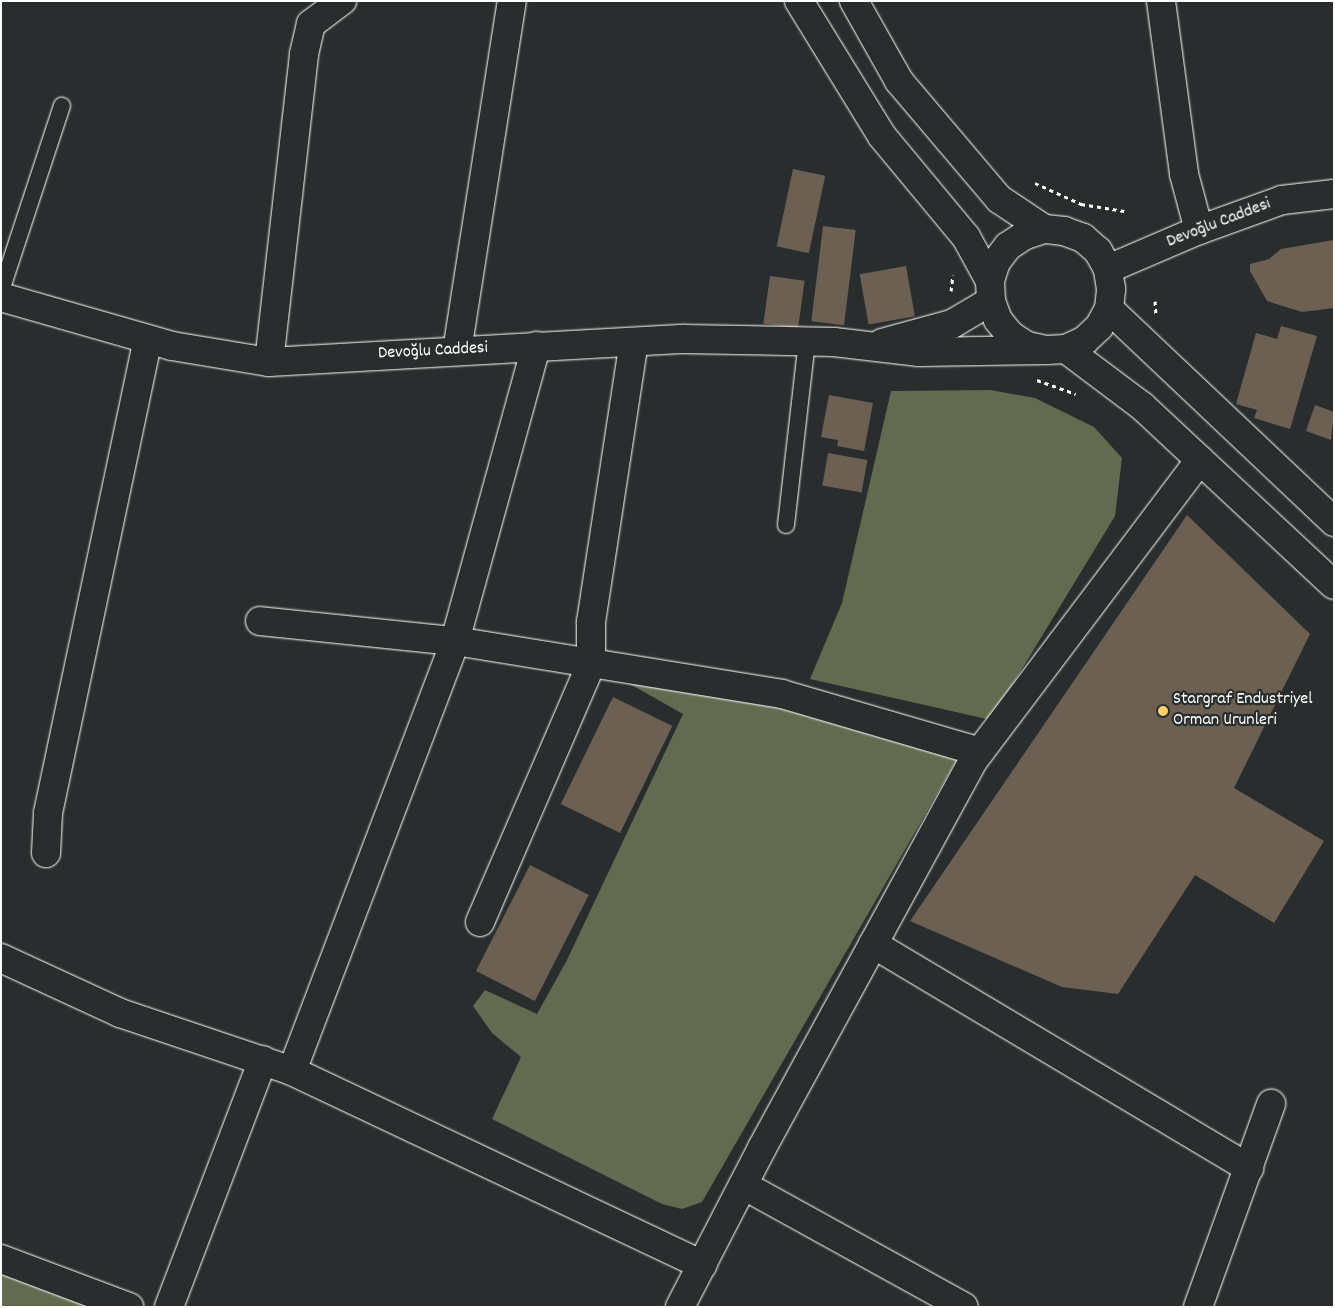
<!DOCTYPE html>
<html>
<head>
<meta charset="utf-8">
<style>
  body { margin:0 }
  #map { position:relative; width:1335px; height:1308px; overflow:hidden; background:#2a2d2e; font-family:Dekko,sans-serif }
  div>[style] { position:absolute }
  .green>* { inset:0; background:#626a50 }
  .building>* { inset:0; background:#6b6052; transform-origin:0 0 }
  .path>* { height:3px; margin-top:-1.5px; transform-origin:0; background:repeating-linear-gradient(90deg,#fff 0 4px,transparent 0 8px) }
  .roads { filter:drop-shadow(0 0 1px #fff) drop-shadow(0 0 1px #fff) }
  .service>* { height:16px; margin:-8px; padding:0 8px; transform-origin:8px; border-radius:8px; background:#2a2d2e }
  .minor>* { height:28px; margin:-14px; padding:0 14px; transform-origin:14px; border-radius:14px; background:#2a2d2e }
  .tertiary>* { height:28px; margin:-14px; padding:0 14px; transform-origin:14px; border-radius:14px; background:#2a2d2e }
  .dots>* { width:14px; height:14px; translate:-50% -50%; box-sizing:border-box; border:2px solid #2a2d2e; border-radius:50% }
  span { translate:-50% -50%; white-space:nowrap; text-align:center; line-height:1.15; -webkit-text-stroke:4.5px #2a2d2e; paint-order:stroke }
  .street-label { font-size:18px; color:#fff }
  .poi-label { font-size:18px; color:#fff }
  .left { translate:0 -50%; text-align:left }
  .frame { position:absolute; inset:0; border:2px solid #fff; pointer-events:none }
</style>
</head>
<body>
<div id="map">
  <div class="green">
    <i style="clip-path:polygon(990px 390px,1035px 398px,1094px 427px,1122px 458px,1115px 516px,991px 720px,810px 679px,842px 603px,891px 391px)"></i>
    <i style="clip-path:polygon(646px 678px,944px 745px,956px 761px,702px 1202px,682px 1209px,662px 1204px,492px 1119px,521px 1057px,492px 1033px,473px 1006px,485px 990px,537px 1014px,567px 960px,683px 714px,628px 683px)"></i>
    <i style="clip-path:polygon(1px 1267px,125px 1307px,1px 1307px)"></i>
  </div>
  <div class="building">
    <i style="left:793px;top:169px;width:33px;height:79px;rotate:12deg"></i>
    <i style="left:823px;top:226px;width:33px;height:96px;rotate:7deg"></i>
    <i style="clip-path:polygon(1334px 240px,1334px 308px,1302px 312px,1267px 301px,1250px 271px,1250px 264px,1269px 259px,1281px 249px)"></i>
    <i style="left:906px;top:266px;width:51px;height:47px;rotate:80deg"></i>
    <i style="left:770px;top:276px;width:35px;height:48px;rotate:8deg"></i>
    <i style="clip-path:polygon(1281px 326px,1317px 336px,1290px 429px,1254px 418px,1257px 410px,1236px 404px,1256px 333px,1277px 339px)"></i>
    <i style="clip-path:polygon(829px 395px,873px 403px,864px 451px,837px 446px,838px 440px,821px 437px)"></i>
    <i style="clip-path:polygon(1315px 405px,1334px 412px,1331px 440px,1306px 431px)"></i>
    <i style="left:828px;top:453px;width:40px;height:33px;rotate:10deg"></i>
    <i style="clip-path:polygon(1187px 515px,1310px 634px,1234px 788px,1324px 841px,1274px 923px,1195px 875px,1118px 994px,1062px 987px,910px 921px)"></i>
    <i style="left:613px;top:697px;width:66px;height:119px;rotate:26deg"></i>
    <i style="left:530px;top:865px;width:66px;height:119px;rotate:27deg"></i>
  </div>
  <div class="path">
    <i style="left:1035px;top:183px;width:51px;rotate:24.5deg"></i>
    <i style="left:1081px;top:204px;width:44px;rotate:9.2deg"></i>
    <i style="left:951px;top:291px;width:16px;rotate:-83deg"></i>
    <i style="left:1155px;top:301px;width:14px;rotate:86deg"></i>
    <i style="left:1037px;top:380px;width:41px;rotate:19.7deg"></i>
  </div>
  <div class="roads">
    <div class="service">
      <i style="left:1px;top:291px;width:195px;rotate:-71.8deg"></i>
      <i style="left:786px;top:525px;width:184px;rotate:-83.5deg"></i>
    </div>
    <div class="minor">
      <i style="left:1161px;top:1px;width:175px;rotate:82.4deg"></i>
      <i style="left:1184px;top:174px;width:58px;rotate:75deg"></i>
      <i style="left:457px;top:351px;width:354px;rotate:-81.1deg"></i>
      <i style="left:269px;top:362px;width:310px;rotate:-83.5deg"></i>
      <i style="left:304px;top:54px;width:31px;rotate:-77deg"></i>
      <i style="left:311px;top:24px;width:39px;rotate:-37deg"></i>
      <i style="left:260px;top:621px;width:196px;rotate:5.9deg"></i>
      <i style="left:455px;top:641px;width:331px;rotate:9.2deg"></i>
      <i style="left:782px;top:694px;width:206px;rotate:16.3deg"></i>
      <i style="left:46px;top:853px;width:40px;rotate:-87.1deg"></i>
      <i style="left:48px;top:813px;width:483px;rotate:-78.1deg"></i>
      <i style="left:480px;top:922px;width:281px;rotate:-66.7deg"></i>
      <i style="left:591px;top:664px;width:42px;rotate:-90deg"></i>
      <i style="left:591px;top:622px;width:283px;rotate:-81.3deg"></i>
      <i style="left:873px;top:944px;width:438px;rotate:30.8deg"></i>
      <i style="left:1px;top:958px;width:131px;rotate:24.8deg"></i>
      <i style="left:120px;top:1013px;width:182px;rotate:18.6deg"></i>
      <i style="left:292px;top:1071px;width:454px;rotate:25.3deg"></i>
      <i style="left:292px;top:1071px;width:460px;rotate:-69.2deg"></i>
      <i style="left:455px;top:641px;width:306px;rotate:-74.6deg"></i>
      <i style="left:743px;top:1185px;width:252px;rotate:28.9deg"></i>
      <i style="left:1px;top:1259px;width:137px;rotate:20.6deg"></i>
      <i style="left:169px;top:1307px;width:264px;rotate:-69.2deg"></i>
      <i style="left:680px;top:1307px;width:179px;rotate:-62.7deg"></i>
      <i style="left:762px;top:1148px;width:441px;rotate:-61.4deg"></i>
      <i style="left:973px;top:761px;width:377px;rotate:-53deg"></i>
      <i style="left:1198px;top:1307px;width:216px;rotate:-70.2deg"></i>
    </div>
    <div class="tertiary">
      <i style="left:799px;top:1px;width:158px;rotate:58.4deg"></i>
      <i style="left:882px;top:136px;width:131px;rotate:50.3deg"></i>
      <i style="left:966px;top:237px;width:50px;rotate:61.4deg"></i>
      <i style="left:990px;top:281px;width:20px;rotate:87deg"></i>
      <i style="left:991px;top:301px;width:20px;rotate:70deg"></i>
      <i style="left:998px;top:320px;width:19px;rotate:51deg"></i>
      <i style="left:1010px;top:335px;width:20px;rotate:33deg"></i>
      <i style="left:1027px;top:346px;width:19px;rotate:12deg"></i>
      <i style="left:1046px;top:350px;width:20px;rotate:-3deg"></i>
      <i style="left:1066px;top:349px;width:21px;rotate:-25deg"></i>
      <i style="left:1085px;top:340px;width:19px;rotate:-43deg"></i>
      <i style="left:1099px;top:327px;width:21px;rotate:-61deg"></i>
      <i style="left:1109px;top:309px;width:20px;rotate:-84deg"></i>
      <i style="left:1111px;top:289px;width:20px;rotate:-99deg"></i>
      <i style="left:1108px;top:269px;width:21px;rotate:-119deg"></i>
      <i style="left:1098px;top:251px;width:20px;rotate:-139deg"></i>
      <i style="left:1083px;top:238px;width:20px;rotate:-160deg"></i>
      <i style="left:1064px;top:231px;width:20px;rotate:-174deg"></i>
      <i style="left:1044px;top:229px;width:20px;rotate:162deg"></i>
      <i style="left:1025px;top:235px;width:20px;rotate:147deg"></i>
      <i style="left:1008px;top:246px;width:20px;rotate:127deg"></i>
      <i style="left:996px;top:262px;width:20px;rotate:108deg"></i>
      <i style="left:854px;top:1px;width:92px;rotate:60.6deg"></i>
      <i style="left:899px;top:81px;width:155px;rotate:49.7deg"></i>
      <i style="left:999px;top:199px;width:54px;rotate:33.7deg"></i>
      <i style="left:1108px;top:269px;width:99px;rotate:-23.2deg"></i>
      <i style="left:1199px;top:230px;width:88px;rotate:-19.9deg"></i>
      <i style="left:1282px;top:200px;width:52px;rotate:-6.6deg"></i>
      <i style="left:1px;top:297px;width:178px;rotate:16deg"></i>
      <i style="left:172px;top:346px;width:98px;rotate:9.4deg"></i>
      <i style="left:269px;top:362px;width:416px;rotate:-3.2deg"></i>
      <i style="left:684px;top:339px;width:150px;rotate:1.1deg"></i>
      <i style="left:834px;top:342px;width:86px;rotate:6.7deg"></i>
      <i style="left:919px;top:352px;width:127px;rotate:-0.9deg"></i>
      <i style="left:1109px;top:309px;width:310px;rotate:43.4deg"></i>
      <i style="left:882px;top:343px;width:73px;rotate:-15.2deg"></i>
      <i style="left:952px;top:324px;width:45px;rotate:-30.5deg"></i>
      <i style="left:1066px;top:349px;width:95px;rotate:36.9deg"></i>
      <i style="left:1142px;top:406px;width:262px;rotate:43deg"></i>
    </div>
  </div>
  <div class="dots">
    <i style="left:1163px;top:711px;background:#ffd166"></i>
  </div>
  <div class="street-label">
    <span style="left:1219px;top:224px;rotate:-21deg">Devoğlu Caddesi</span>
    <span style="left:433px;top:352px;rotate:-3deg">Devoğlu Caddesi</span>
  </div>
  <div class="poi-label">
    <span class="left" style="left:1173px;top:711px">Stargraf Endustriyel<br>Orman Urunleri</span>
  </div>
  <div class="frame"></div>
</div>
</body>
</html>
